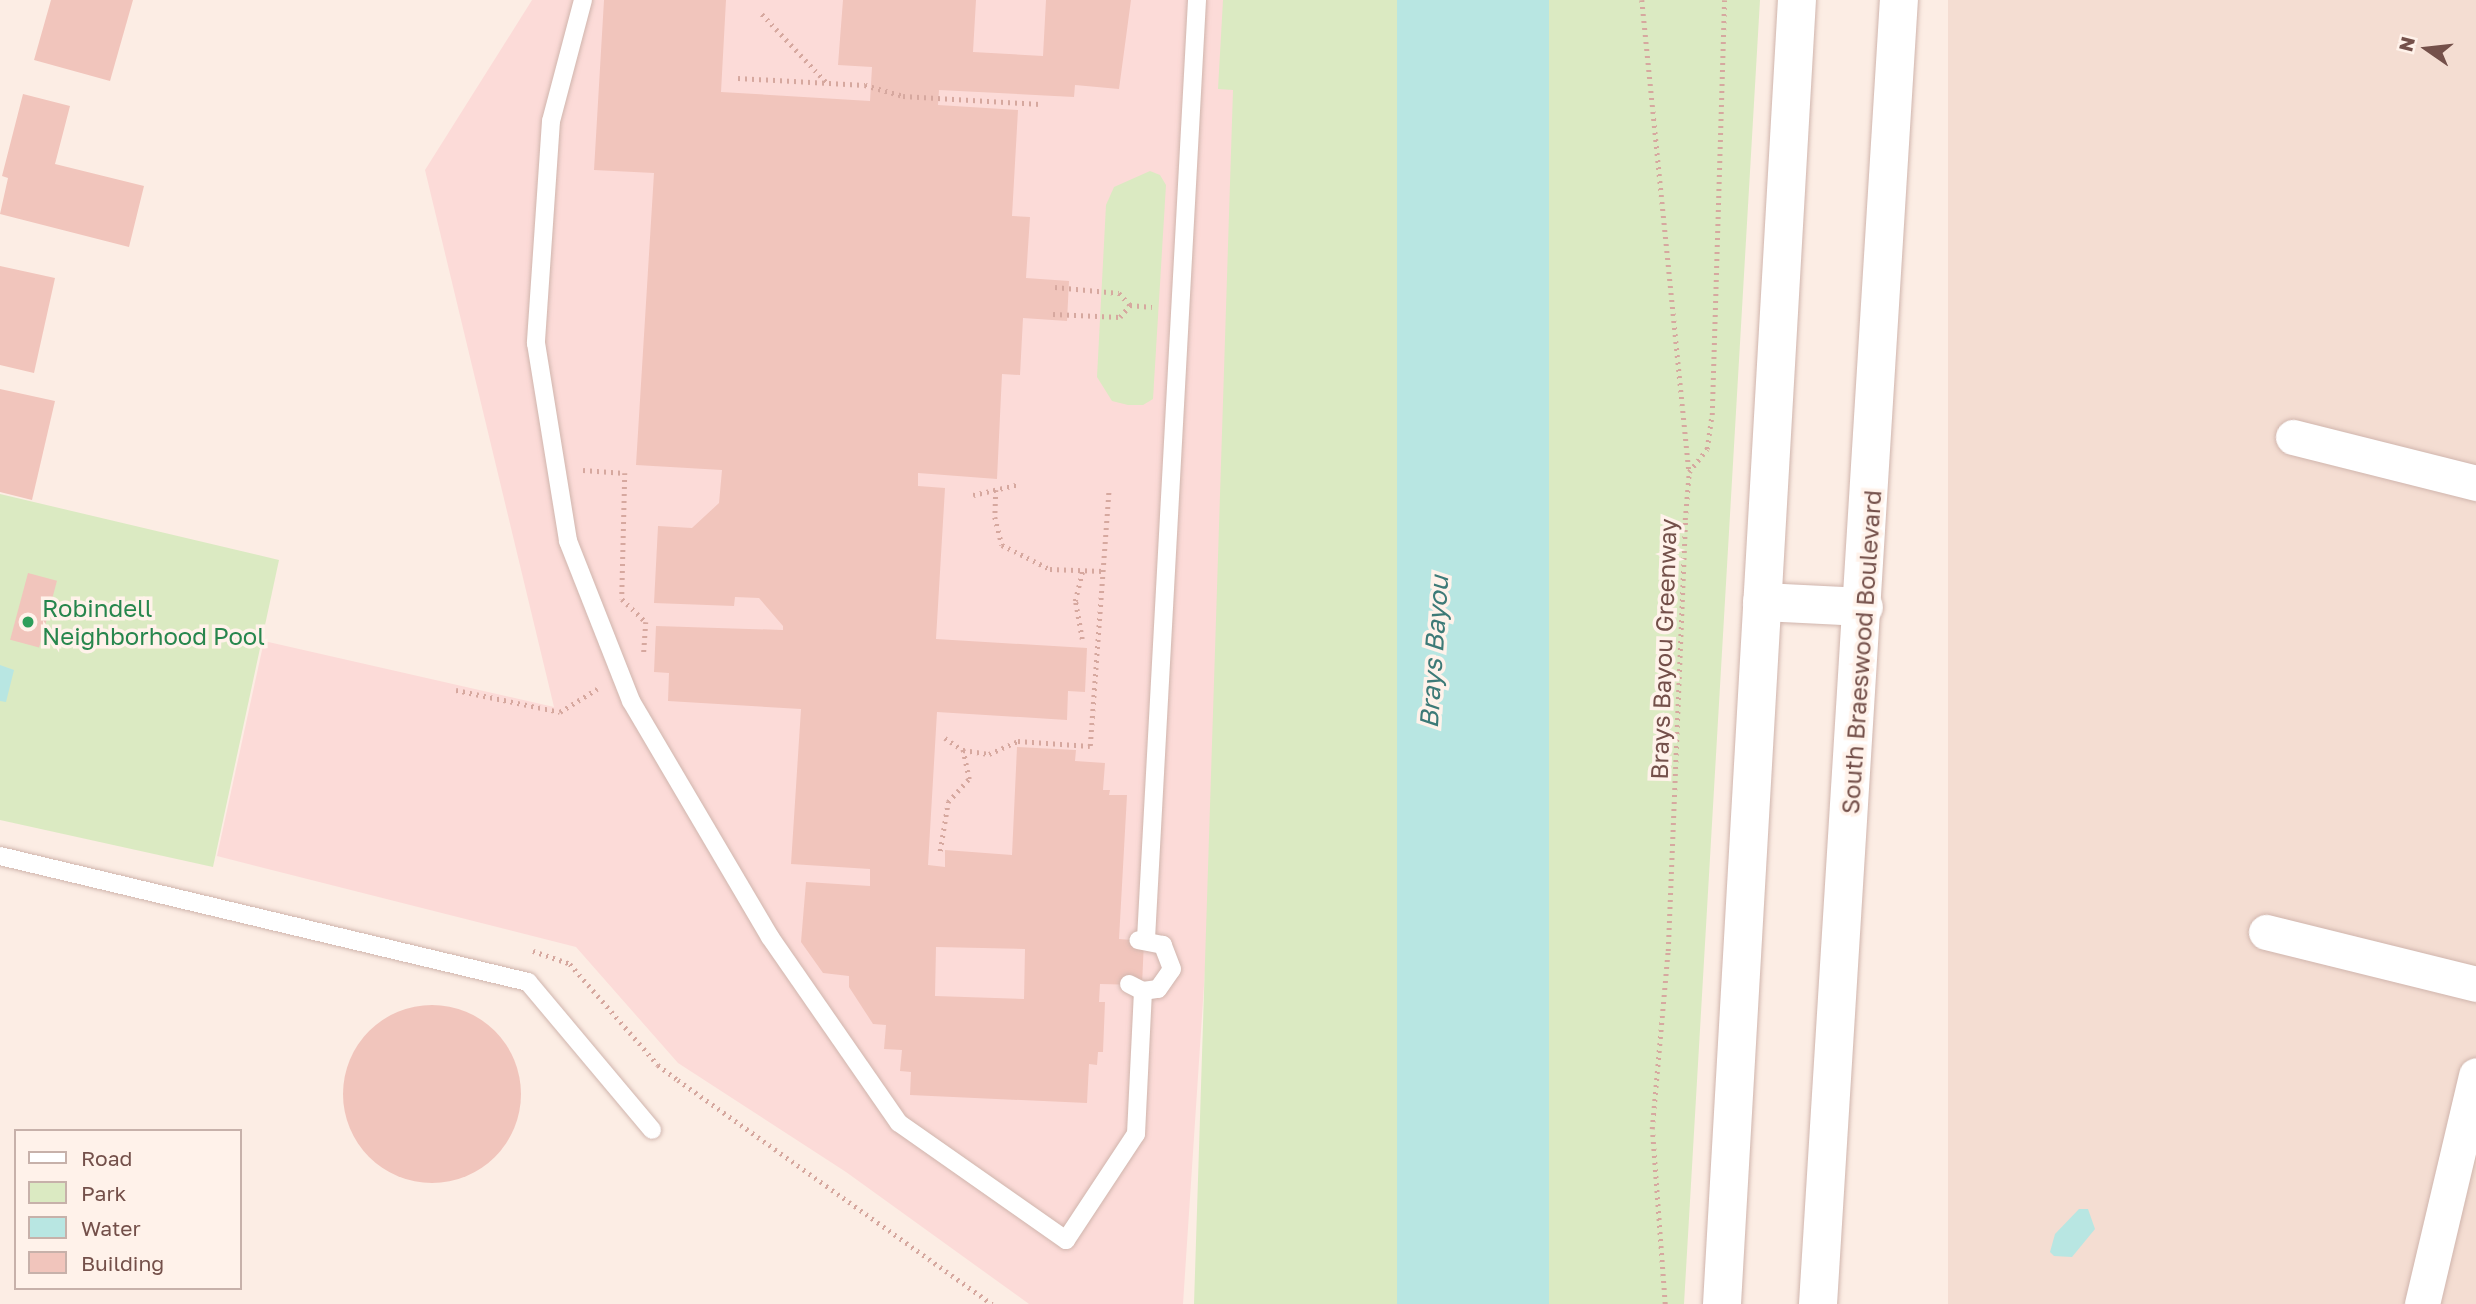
<!DOCTYPE html>
<html>
<head>
<meta charset="utf-8">
<style>
  body { margin:0 }
  #map { position:relative; width:2476px; height:1304px; overflow:hidden; background:#fcede4; font-family:"Golos Text",sans-serif }
  div>[style] { position:absolute }
  .residential>* { inset:0; background:#f4ddd2; transform-origin:0 0 }
  .commercial>* { inset:0; background:#fcdbd8 }
  .green>* { inset:0; background:#dbeac2 }
  .water>* { inset:0; background:#b8e6e2; transform-origin:0 0 }
  .building>* { inset:0; background:#f1c5bc; transform-origin:0 0 }
  .round { border-radius:50% }
  .path>* { height:4.5px; margin-top:-2.25px; transform-origin:0; background:repeating-linear-gradient(90deg,#d6a89f 0 2px,transparent 0 7px) }
  .roads { filter:drop-shadow(0 0 2px #d0b5ad) drop-shadow(0 0 2px #d0b5ad) }
  .service>* { height:18px; margin:-9px; padding:0 9px; transform-origin:9px; border-radius:9px; background:#fff }
  .minor>* { height:35px; margin:-17.5px; padding:0 17.5px; transform-origin:17.5px; border-radius:17.5px; background:#fff }
  .secondary>* { height:38px; margin:-19px; padding:0 19px; transform-origin:19px; border-radius:19px; background:#fff }
  .dots>* { width:19px; height:19px; translate:-50% -50%; box-sizing:border-box; border:4px solid #fff2ea; border-radius:50% }
  span { translate:-50% -50%; white-space:nowrap; text-align:center; line-height:1.15; -webkit-text-stroke:7px #fff2ea; paint-order:stroke }
  .leisure-label { font-size:24px; color:#27864d }
  .left { translate:0 -50%; text-align:left }
  .street-label { font-size:24px; color:#74504a }
  .water-label { font-size:26px; color:#3d7a77; font-style:italic }
  .legend { position:absolute; left:14px; top:1129px; width:228px; height:161px; box-sizing:border-box; background:#fff2ea; border:2px solid #c7b1aa; margin:0; padding:9px 12px; list-style:none; font-size:21px; color:#74504a }
  .legend li { display:flex; align-items:center; gap:14px; height:35px }
  .legend b { width:35px; border:2px solid #c7b1aa }
  .north { position:absolute; left:2392px; top:14px; width:70px; height:70px; -webkit-text-stroke:5px #fff2ea; paint-order:stroke; rotate:284deg; font-size:19px; font-weight:700; line-height:28px; text-align:center; color:#74504a }
  .north::after { content:''; display:block; margin:auto; width:24px; height:32px; background:#74504a; clip-path:polygon(50% 0,100% 100%,50% 72%,0 100%) }
</style>
</head>
<body>
<div id="map">
  <div class="residential">
    <i style="left:1948px;top:0;width:528px;height:1306px"></i>
  </div>
  <div class="commercial">
    <i style="clip-path:polygon(532px 0,1269px 0,1183px 1304px,1029px 1304px,846px 1172px,678px 1063px,576px 947px,217px 856px,264px 641px,554px 707px,425px 170px)"></i>
  </div>
  <div class="green">
    <i style="clip-path:polygon(1223px 0,1760px 0,1684px 1304px,1194px 1304px,1233px 90px,1218px 89px)"></i>
    <i style="clip-path:polygon(1150px 171px,1160px 175px,1166px 185px,1153px 399px,1143px 405px,1128px 405px,1112px 401px,1097px 377px,1106px 205px,1114px 187px)"></i>
    <i style="clip-path:polygon(0 494px,279px 560px,213px 867px,0 820px)"></i>
  </div>
  <div class="water">
    <i style="left:1397px;top:0;width:152px;height:1306px"></i>
    <i style="clip-path:polygon(0 665px,14px 670px,6px 702px,0 701px)"></i>
    <i style="clip-path:polygon(2079px 1209px,2088px 1209px,2095px 1229px,2072px 1257px,2054px 1256px,2050px 1252px,2055px 1234px)"></i>
  </div>
  <div class="building">
    <i style="clip-path:polygon(51px 0,133px 0,110px 81px,34px 60px)"></i>
    <i style="clip-path:polygon(evenodd,604px 0,726px 0,721px 92px,870px 101px,872px 67px,838px 65px,843px 0,976px 0,973px 52px,1043px 56px,1046px 0,1131px 0,1119px 89px,1075px 85px,1074px 97px,939px 90px,938px 105px,1018px 110px,1012px 216px,1030px 217px,1026px 278px,1069px 281px,1067px 321px,1023px 318px,1020px 375px,1002px 374px,997px 479px,918px 473px,918px 486px,945px 488px,936px 639px,1087px 648px,1085px 692px,1068px 691px,1067px 720px,937px 712px,928px 865px,945px 867px,945px 850px,1012px 855px,1017px 747px,1076px 750px,1075px 761px,1105px 763px,1103px 790px,1110px 790px,1109px 795px,1127px 795px,1119px 939px,1144px 941px,1142px 985px,1100px 984px,1099px 1002px,1105px 1002px,1103px 1052px,1098px 1052px,1097px 1065px,1089px 1064px,1087px 1103px,910px 1095px,911px 1072px,900px 1071px,902px 1050px,884px 1049px,886px 1025px,873px 1024px,849px 987px,849px 976px,823px 973px,801px 942px,806px 882px,870px 886px,870px 869px,791px 864px,801px 709px,668px 701px,669px 673px,654px 672px,656px 626px,783px 630px,783px 626px,759px 598px,735px 597px,734px 606px,654px 603px,658px 526px,692px 528px,719px 503px,722px 470px,636px 465px,654px 173px,594px 170px,604px 0,936px 947px,1025px 949px,1024px 999px,935px 996px,936px 947px)"></i>
    <i style="clip-path:polygon(23px 94px,70px 106px,55px 164px,144px 186px,129px 247px,0 214px,8px 178px,2px 176px)"></i>
    <i style="clip-path:polygon(0 266px,55px 278px,34px 373px,0 365px)"></i>
    <i style="clip-path:polygon(0 389px,55px 401px,32px 500px,0 492px)"></i>
    <i style="left:28px;top:573px;width:30px;height:69px;rotate:15deg"></i>
    <i class="round" style="left:343px;top:1005px;width:178px;height:178px"></i>
  </div>
  <div class="path">
    <i style="left:1642px;top:0;width:473px;rotate:84.3deg"></i>
    <i style="left:762px;top:14px;width:95px;rotate:46.7deg"></i>
    <i style="left:738px;top:78px;width:127px;rotate:3.2deg"></i>
    <i style="left:865px;top:85px;width:40px;rotate:16deg"></i>
    <i style="left:903px;top:96px;width:137px;rotate:3.3deg"></i>
    <i style="left:1055px;top:287px;width:64px;rotate:5.4deg"></i>
    <i style="left:1119px;top:293px;width:16px;rotate:47deg"></i>
    <i style="left:1053px;top:314px;width:67px;rotate:2.6deg"></i>
    <i style="left:1120px;top:317px;width:16px;rotate:-50deg"></i>
    <i style="left:1130px;top:305px;width:22px;rotate:5deg"></i>
    <i style="left:583px;top:470px;width:42px;rotate:4.1deg"></i>
    <i style="left:625px;top:473px;width:126px;rotate:91.4deg"></i>
    <i style="left:622px;top:599px;width:33px;rotate:44deg"></i>
    <i style="left:646px;top:622px;width:30px;rotate:94deg"></i>
    <i style="left:996px;top:490px;width:27px;rotate:92deg"></i>
    <i style="left:995px;top:517px;width:29px;rotate:76deg"></i>
    <i style="left:1002px;top:545px;width:54px;rotate:26.6deg"></i>
    <i style="left:1050px;top:569px;width:53px;rotate:2.2deg"></i>
    <i style="left:973px;top:495px;width:48px;rotate:-13.2deg"></i>
    <i style="left:1082px;top:639px;width:39px;rotate:-100deg"></i>
    <i style="left:1075px;top:601px;width:32px;rotate:-76deg"></i>
    <i style="left:456px;top:690px;width:106px;rotate:11.9deg"></i>
    <i style="left:560px;top:712px;width:44px;rotate:-31.9deg"></i>
    <i style="left:945px;top:738px;width:22px;rotate:34deg"></i>
    <i style="left:963px;top:750px;width:26px;rotate:9deg"></i>
    <i style="left:989px;top:754px;width:32px;rotate:-24deg"></i>
    <i style="left:1018px;top:741px;width:72px;rotate:4deg"></i>
    <i style="left:1090px;top:746px;width:258px;rotate:-85.8deg"></i>
    <i style="left:940px;top:851px;width:50px;rotate:-80.7deg"></i>
    <i style="left:948px;top:802px;width:31px;rotate:-48deg"></i>
    <i style="left:969px;top:779px;width:30px;rotate:-102deg"></i>
    <i style="left:533px;top:951px;width:39px;rotate:19deg"></i>
    <i style="left:570px;top:964px;width:134px;rotate:48.9deg"></i>
    <i style="left:658px;top:1065px;width:25px;rotate:37deg"></i>
    <i style="left:678px;top:1080px;width:386px;rotate:35.5deg"></i>
    <i style="left:1665px;top:1304px;width:175px;rotate:-94.2deg"></i>
    <i style="left:1652px;top:1129px;width:179px;rotate:-84.9deg"></i>
    <i style="left:1668px;top:951px;width:431px;rotate:-87.7deg"></i>
    <i style="left:1685px;top:520px;width:48px;rotate:-85.2deg"></i>
    <i style="left:1689px;top:472px;width:29px;rotate:-52deg"></i>
    <i style="left:1707px;top:449px;width:34px;rotate:-82deg"></i>
    <i style="left:1712px;top:415px;width:415px;rotate:-88.3deg"></i>
  </div>
  <div class="roads">
    <div class="service">
      <i style="left:583px;top:0;width:125px;rotate:104.8deg"></i>
      <i style="left:551px;top:121px;width:223px;rotate:93.9deg"></i>
      <i style="left:536px;top:343px;width:201px;rotate:80.8deg"></i>
      <i style="left:568px;top:541px;width:172px;rotate:68.5deg"></i>
      <i style="left:631px;top:701px;width:274px;rotate:59.5deg"></i>
      <i style="left:770px;top:937px;width:226px;rotate:55.3deg"></i>
      <i style="left:899px;top:1123px;width:204px;rotate:35deg"></i>
      <i style="left:1066px;top:1240px;width:127px;rotate:-56.6deg"></i>
      <i style="left:1136px;top:1134px;width:143px;rotate:-87.2deg"></i>
      <i style="left:0;top:856px;width:543px;rotate:13.42deg"></i>
      <i style="left:528px;top:982px;width:193px;rotate:50deg"></i>
      <i style="left:1146px;top:939px;width:940px;rotate:-86.89deg"></i>
      <i style="left:1129px;top:984px;width:16px;rotate:27deg"></i>
      <i style="left:1143px;top:991px;width:15px;rotate:-8deg"></i>
      <i style="left:1158px;top:989px;width:24px;rotate:-55deg"></i>
      <i style="left:1172px;top:969px;width:26px;rotate:-111deg"></i>
      <i style="left:1163px;top:945px;width:25px;rotate:-169deg"></i>
    </div>
    <div class="minor">
      <i style="left:2293px;top:437px;width:189px;rotate:14.1deg"></i>
      <i style="left:2266px;top:932px;width:216px;rotate:13.9deg"></i>
      <i style="left:2422px;top:1304px;width:235px;rotate:-76.7deg"></i>
    </div>
    <div class="secondary">
      <i style="left:1762px;top:602px;width:102px;rotate:2.8deg"></i>
      <i style="left:1722px;top:1304px;width:1306px;rotate:-86.71deg"></i>
      <i style="left:1818px;top:1304px;width:1307px;rotate:-86.45deg"></i>
    </div>
  </div>
  <div class="dots">
    <i style="left:28px;top:622px;background:#2e9e5b"></i>
  </div>
  <div class="leisure-label">
    <span class="left" style="left:42px;top:622px">Robindell<br>Neighborhood Pool</span>
  </div>
  <div class="street-label">
    <span style="left:1663px;top:649px;rotate:-88deg">Brays Bayou Greenway</span>
    <span style="left:1861px;top:652px;rotate:-86deg">South Braeswood Boulevard</span>
  </div>
  <div class="water-label">
    <span style="left:1434px;top:652px;rotate:-86deg">Brays Bayou</span>
  </div>
  <ul class="legend">
  <li><b style="height:9px;background:#fff"></b>Road</li>
  <li><b style="height:19px;background:#dbeac2"></b>Park</li>
  <li><b style="height:19px;background:#b8e6e2"></b>Water</li>
  <li><b style="height:19px;background:#f1c5bc"></b>Building</li>
  </ul>
  <div class="north">N</div>
</div>
</body>
</html>
